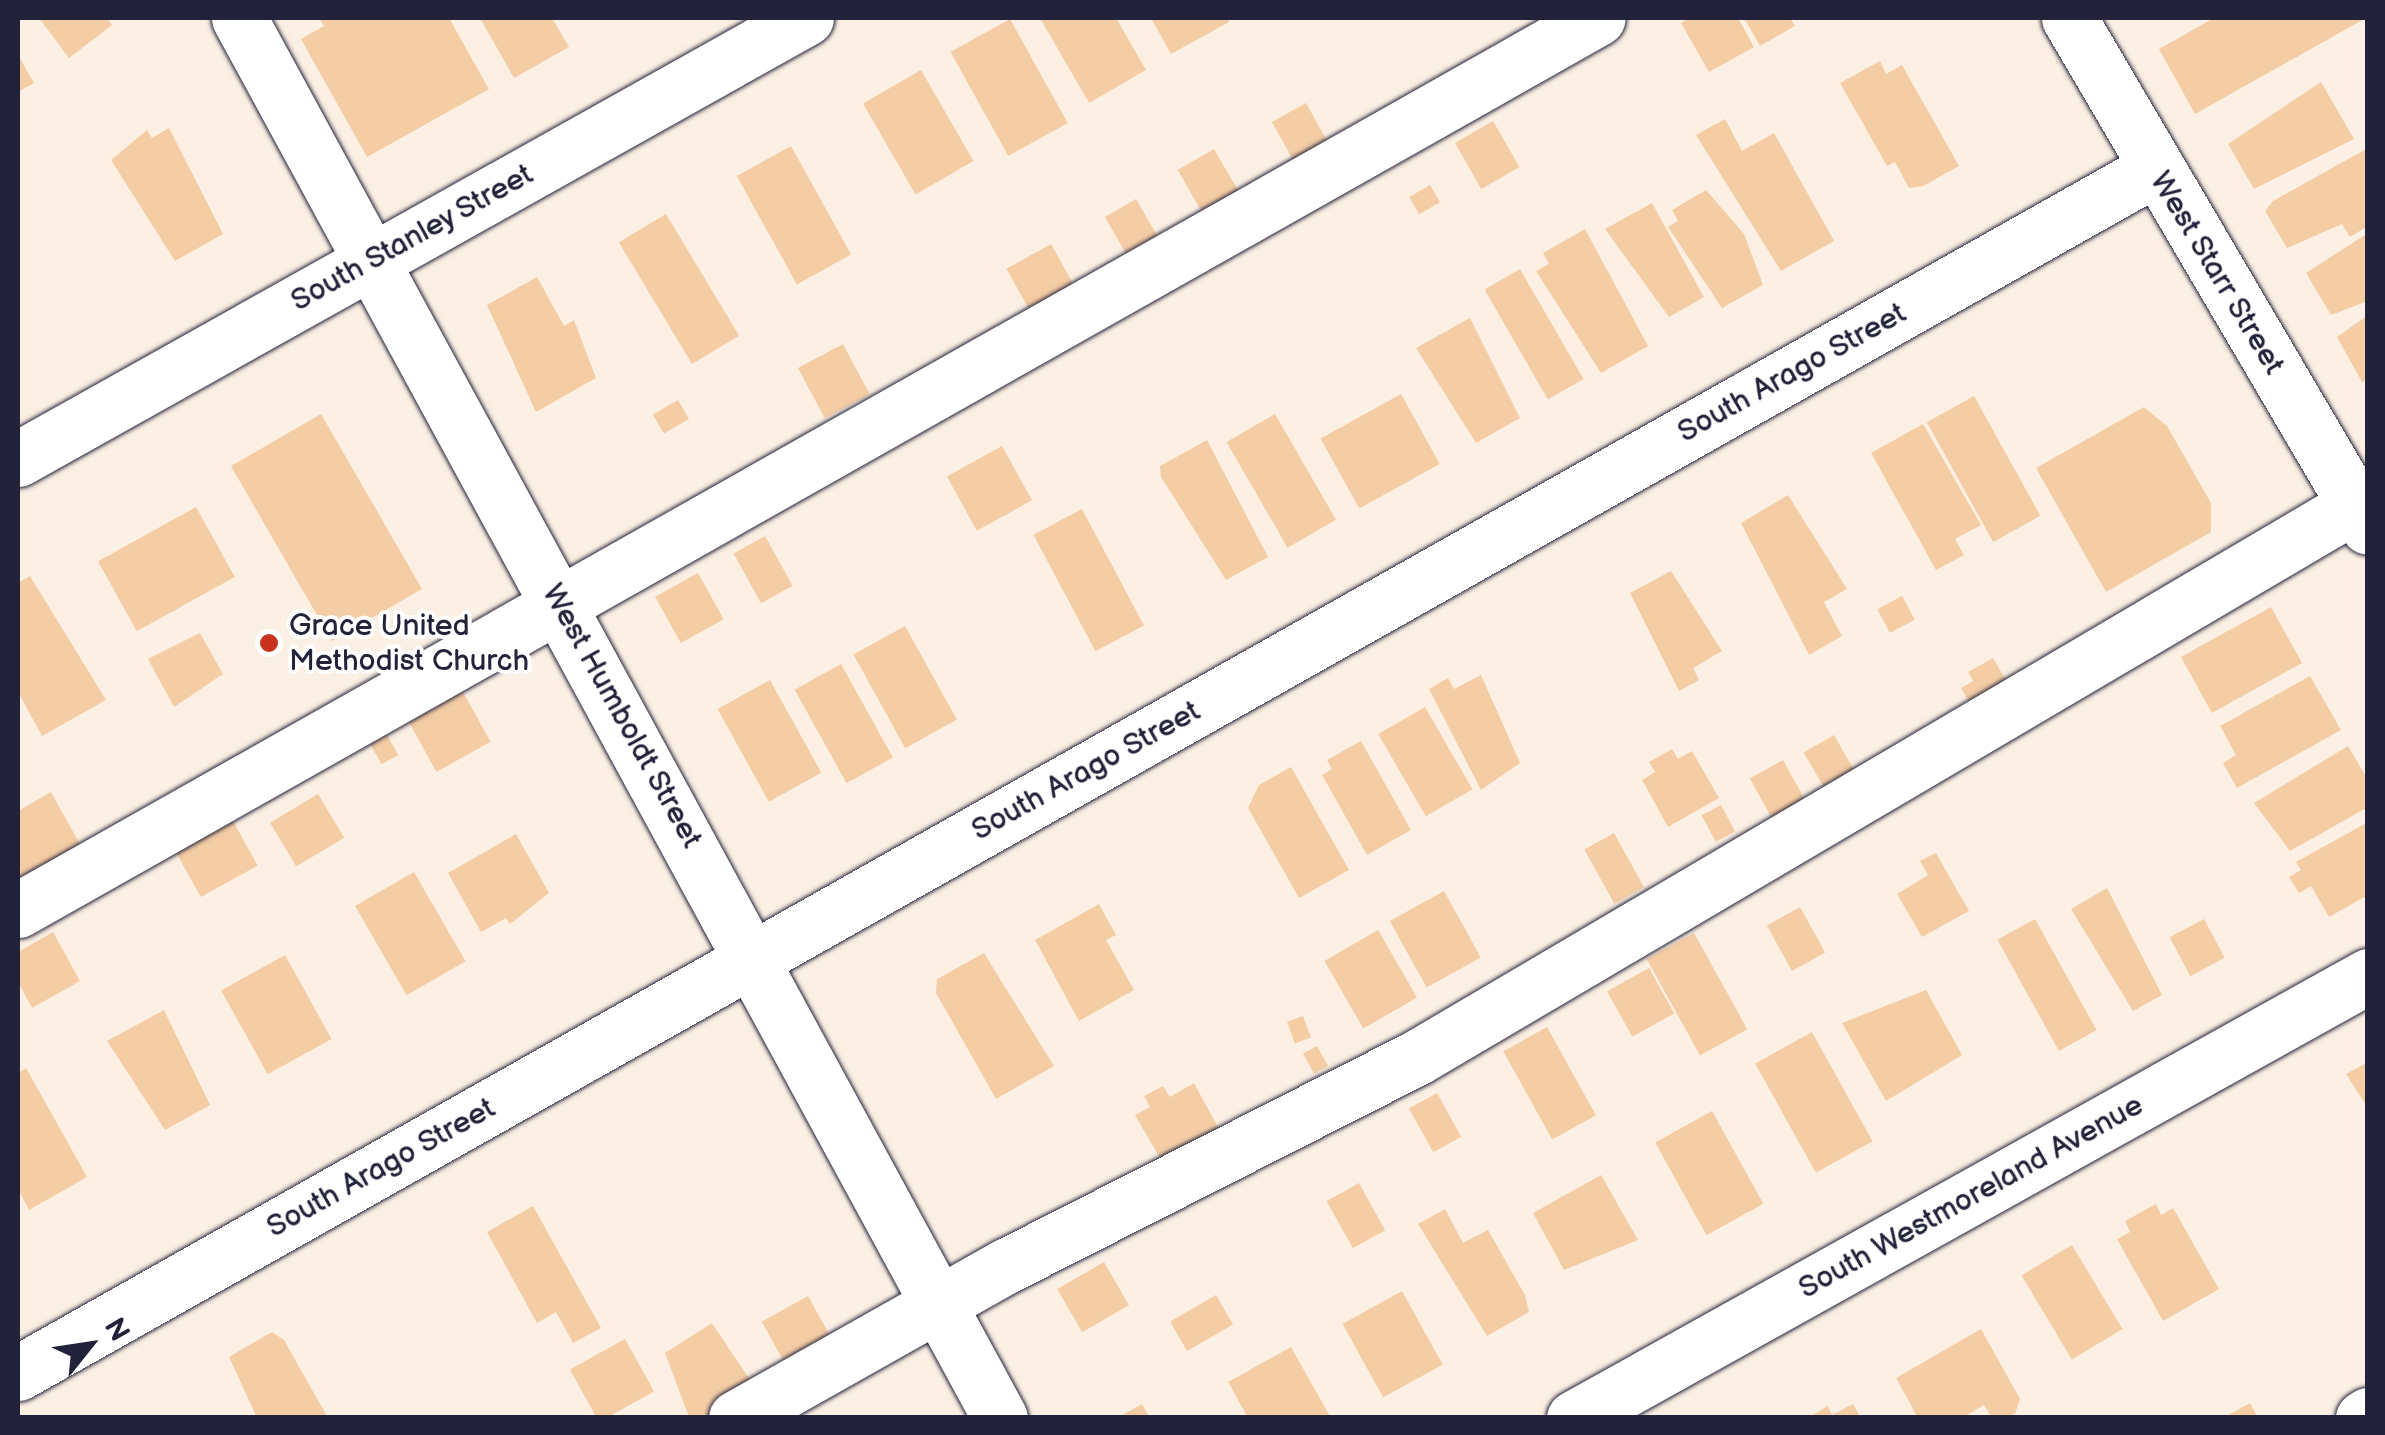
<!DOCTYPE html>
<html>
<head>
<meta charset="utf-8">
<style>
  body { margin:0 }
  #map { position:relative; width:2385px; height:1435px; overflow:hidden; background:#fcf0e4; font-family:"Balsamiq Sans",sans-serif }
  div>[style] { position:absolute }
  .building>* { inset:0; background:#f5cda5; transform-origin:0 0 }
  .roads { filter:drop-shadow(0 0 2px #22223b) drop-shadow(0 0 2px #22223b) }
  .minor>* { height:55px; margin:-27.5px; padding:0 27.5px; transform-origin:27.5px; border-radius:27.5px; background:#fff }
  .dots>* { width:28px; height:28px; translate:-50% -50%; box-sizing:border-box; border:5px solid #fff; border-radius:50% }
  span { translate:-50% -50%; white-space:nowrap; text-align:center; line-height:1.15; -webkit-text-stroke:8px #fff; paint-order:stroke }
  .street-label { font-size:30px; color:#22223b }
  .poi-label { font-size:30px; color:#22223b }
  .left { translate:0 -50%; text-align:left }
  .frame { position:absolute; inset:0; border:20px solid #22223b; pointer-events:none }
  .north { position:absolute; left:40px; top:1295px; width:100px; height:100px; -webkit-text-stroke:8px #fff; paint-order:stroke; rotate:60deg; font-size:28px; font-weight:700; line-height:40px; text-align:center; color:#22223b }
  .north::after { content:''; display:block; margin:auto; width:35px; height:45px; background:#22223b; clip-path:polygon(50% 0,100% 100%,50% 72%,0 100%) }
</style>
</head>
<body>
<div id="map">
  <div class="building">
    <i style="clip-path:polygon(39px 18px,107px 18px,112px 25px,69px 58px)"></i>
    <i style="clip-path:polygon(319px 18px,449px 18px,489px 89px,367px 157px,301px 39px,324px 26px)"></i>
    <i style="clip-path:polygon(480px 18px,552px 18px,569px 47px,514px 78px)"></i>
    <i style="clip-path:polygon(1040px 18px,1116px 18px,1146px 70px,1089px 103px)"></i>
    <i style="clip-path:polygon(1151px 18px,1227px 18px,1229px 22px,1171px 54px)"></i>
    <i style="clip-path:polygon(1690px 18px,1738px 18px,1754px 47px,1709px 72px,1681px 23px)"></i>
    <i style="clip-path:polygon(1744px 18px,1790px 18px,1795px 26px,1760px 46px)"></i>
    <i style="clip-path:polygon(2214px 18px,2366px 18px,2195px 114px,2159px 49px)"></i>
    <i style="left:1010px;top:19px;width:119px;height:68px;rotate:61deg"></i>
    <i style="clip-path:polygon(18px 55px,34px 83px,18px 92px)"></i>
    <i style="clip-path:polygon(1880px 61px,1886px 74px,1902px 65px,1959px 166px,1923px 186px,1909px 188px,1895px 162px,1887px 166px,1840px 83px)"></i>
    <i style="left:921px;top:70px;width:105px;height:67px;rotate:60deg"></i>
    <i style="clip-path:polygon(2321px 82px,2354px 139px,2254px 189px,2228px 144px)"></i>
    <i style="left:1306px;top:103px;width:57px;height:39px;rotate:61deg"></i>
    <i style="clip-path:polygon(1725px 119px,1742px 151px,1774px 133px,1834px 241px,1781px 271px,1696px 135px)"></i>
    <i style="left:1493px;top:121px;width:53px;height:44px;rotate:60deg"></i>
    <i style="clip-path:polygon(169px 128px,223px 234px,175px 261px,111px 160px,147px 130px,152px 138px)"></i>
    <i style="left:791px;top:146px;width:124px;height:62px;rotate:61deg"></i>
    <i style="clip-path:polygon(2368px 148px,2368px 226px,2350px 237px,2342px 224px,2287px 248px,2265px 211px,2273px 201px)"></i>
    <i style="left:1214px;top:149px;width:52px;height:42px;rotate:60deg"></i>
    <i style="left:1430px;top:185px;width:20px;height:24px;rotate:60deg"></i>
    <i style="clip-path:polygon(1706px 190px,1744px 234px,1763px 285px,1722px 308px,1668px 227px,1678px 221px,1672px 210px)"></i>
    <i style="left:1136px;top:199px;width:52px;height:36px;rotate:60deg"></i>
    <i style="clip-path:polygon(1652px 203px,1704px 297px,1669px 317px,1605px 229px)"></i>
    <i style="left:666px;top:214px;width:142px;height:55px;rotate:59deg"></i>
    <i style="clip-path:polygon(1585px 229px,1648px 346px,1601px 373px,1536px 271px,1549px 264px,1543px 253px)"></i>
    <i style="clip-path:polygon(2368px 233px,2368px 301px,2331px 315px,2306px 273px)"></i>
    <i style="left:1051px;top:244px;width:51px;height:51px;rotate:61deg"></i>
    <i style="left:1520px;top:269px;width:127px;height:41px;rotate:60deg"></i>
    <i style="clip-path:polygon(537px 277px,564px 326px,574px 320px,596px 378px,536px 412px,487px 305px)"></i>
    <i style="clip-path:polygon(2368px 315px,2368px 379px,2362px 382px,2337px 337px)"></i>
    <i style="clip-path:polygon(1470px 318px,1520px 418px,1476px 443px,1416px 348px)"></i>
    <i style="left:843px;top:344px;width:57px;height:51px;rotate:62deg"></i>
    <i style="left:1401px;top:394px;width:80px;height:92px;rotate:61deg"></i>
    <i style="left:1974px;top:396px;width:137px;height:54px;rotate:61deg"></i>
    <i style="left:678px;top:400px;width:22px;height:29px;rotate:60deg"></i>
    <i style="clip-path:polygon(2144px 407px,2167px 426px,2211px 503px,2211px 532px,2106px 592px,2036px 468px)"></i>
    <i style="left:321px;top:414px;width:202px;height:104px;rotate:60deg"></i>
    <i style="left:1275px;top:414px;width:122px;height:56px;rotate:60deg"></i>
    <i style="clip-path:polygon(1923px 424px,1981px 525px,1955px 539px,1964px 555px,1936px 570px,1871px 453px)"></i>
    <i style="clip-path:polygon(1207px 440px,1268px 557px,1226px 580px,1161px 477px,1160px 466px)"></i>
    <i style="left:1002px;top:446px;width:62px;height:63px;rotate:61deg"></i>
    <i style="clip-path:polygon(1788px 495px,1847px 589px,1824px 602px,1842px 636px,1809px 655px,1741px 523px)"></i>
    <i style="left:196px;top:507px;width:80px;height:112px;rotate:61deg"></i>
    <i style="left:1082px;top:509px;width:132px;height:55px;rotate:62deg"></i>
    <i style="left:765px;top:536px;width:57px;height:36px;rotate:61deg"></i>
    <i style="clip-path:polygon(1671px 571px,1722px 651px,1693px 668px,1699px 680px,1679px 691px,1630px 593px)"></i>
    <i style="left:698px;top:573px;width:53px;height:49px;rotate:61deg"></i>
    <i style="clip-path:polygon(30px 576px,106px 700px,42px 736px,18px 692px,18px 583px)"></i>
    <i style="left:1902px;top:596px;width:27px;height:28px;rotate:62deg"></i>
    <i style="left:2271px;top:607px;width:64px;height:103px;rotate:61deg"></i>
    <i style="left:905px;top:626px;width:107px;height:59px;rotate:61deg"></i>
    <i style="clip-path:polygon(200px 633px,223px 674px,174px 707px,148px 659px)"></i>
    <i style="clip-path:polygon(1993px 658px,2017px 699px,1979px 720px,1961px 688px,1973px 681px,1968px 672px)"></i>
    <i style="left:841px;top:664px;width:107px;height:53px;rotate:61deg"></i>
    <i style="clip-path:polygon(1481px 675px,1520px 763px,1481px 790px,1429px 689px,1448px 678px,1454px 689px)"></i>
    <i style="clip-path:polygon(2310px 676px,2341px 730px,2237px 788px,2223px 763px,2236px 755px,2220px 726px)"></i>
    <i style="left:770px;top:680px;width:106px;height:60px;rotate:61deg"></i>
    <i style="left:463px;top:692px;width:57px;height:62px;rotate:61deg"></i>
    <i style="left:1425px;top:707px;width:95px;height:54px;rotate:60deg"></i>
    <i style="left:387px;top:735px;width:23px;height:19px;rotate:61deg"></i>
    <i style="left:1834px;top:735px;width:44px;height:35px;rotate:60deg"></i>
    <i style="clip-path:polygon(1361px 741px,1411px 830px,1367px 855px,1322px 775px,1332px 769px,1327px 760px)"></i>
    <i style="clip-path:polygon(2348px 746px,2368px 780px,2368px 807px,2290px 851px,2254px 803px)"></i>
    <i style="clip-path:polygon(1672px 749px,1678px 759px,1692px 751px,1719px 798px,1668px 827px,1642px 780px,1655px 772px,1649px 762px)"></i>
    <i style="left:1783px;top:760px;width:56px;height:38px;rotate:61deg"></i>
    <i style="clip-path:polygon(1291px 767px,1349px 870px,1299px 898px,1248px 808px,1259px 785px)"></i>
    <i style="clip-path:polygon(51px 792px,81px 846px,18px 882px,18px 811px)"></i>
    <i style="left:318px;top:794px;width:51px;height:56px;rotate:59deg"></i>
    <i style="left:1721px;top:805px;width:30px;height:22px;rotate:62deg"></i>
    <i style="left:233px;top:821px;width:51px;height:65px;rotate:61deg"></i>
    <i style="clip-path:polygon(2368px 822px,2368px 895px,2329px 917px,2311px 886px,2299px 893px,2289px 877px,2301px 870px,2296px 862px)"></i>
    <i style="left:1614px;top:833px;width:62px;height:34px;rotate:61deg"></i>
    <i style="clip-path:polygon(516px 834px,549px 893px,510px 924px,506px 918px,481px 932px,448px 873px)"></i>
    <i style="clip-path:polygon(1936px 853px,1969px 911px,1922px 937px,1897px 894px,1928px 875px,1920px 861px)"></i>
    <i style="left:414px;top:872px;width:103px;height:68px;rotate:60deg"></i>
    <i style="clip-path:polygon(2107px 888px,2162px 995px,2133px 1011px,2071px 909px)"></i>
    <i style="left:1444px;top:891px;width:76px;height:62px;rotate:61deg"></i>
    <i style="clip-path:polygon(1099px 904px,1116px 935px,1106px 940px,1134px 990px,1079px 1021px,1035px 940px)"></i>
    <i style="left:1800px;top:907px;width:52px;height:38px;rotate:61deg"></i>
    <i style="left:2035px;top:919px;width:127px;height:43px;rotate:61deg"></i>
    <i style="left:2204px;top:919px;width:44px;height:39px;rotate:62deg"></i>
    <i style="left:1378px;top:930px;width:78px;height:62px;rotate:60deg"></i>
    <i style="clip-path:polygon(53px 932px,80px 981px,32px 1008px,18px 982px,18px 952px)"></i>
    <i style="left:1694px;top:933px;width:110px;height:54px;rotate:61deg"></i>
    <i style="clip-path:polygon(984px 953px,1054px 1066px,996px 1099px,936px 993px,937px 979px)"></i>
    <i style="left:285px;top:955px;width:96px;height:73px;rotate:61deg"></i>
    <i style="left:1649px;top:968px;width:52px;height:48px;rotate:61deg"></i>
    <i style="clip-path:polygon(1926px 990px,1962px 1055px,1886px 1101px,1842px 1023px)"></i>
    <i style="clip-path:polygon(164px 1010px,210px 1105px,165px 1130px,107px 1041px)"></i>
    <i style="left:1303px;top:1016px;width:23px;height:17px;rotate:70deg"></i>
    <i style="left:1547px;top:1027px;width:101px;height:50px;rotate:61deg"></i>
    <i style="left:1812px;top:1032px;width:125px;height:65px;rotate:61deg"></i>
    <i style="left:1317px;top:1046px;width:23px;height:16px;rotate:61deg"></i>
    <i style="clip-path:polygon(2368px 1062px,2368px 1108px,2346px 1074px)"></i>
    <i style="clip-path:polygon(26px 1068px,87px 1177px,29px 1210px,18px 1189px,18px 1073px)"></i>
    <i style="clip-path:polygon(1194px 1083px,1221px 1133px,1164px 1165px,1135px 1115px,1150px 1107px,1144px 1096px,1163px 1086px,1170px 1097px)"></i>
    <i style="left:1437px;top:1093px;width:50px;height:32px;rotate:61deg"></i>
    <i style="left:1712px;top:1111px;width:106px;height:65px;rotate:61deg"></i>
    <i style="clip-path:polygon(1601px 1175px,1638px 1240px,1564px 1270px,1533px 1213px)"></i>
    <i style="left:1359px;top:1183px;width:54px;height:37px;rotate:61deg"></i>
    <i style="clip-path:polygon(2156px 1204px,2161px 1215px,2173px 1208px,2219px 1289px,2163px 1321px,2117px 1239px,2130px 1232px,2125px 1221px)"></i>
    <i style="clip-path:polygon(533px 1206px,601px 1328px,573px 1343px,556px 1312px,537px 1323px,487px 1232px)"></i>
    <i style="clip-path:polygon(1445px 1209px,1463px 1243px,1488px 1230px,1525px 1295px,1529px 1312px,1487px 1336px,1418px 1224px)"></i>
    <i style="left:2072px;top:1245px;width:98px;height:59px;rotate:59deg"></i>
    <i style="left:1104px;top:1262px;width:50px;height:54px;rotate:60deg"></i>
    <i style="left:1402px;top:1291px;width:84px;height:68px;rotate:61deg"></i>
    <i style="left:1216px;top:1295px;width:34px;height:53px;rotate:60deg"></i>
    <i style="left:808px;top:1296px;width:53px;height:53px;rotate:61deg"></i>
    <i style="clip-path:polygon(712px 1323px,752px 1383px,719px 1418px,689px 1417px,665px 1353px)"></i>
    <i style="clip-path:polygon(1981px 1329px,2020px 1399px,2015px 1414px,1992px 1418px,1984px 1405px,1962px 1418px,1918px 1418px,1896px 1378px)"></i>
    <i style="clip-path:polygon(272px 1332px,284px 1340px,328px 1418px,257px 1418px,229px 1357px)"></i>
    <i style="left:625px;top:1339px;width:60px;height:63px;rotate:61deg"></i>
    <i style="clip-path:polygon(1291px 1347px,1331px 1418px,1248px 1418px,1228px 1382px)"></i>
    <i style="clip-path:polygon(2250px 1403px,2258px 1418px,2223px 1418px)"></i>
    <i style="clip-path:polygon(1142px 1404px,1150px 1418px,1117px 1418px)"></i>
    <i style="clip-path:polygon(1853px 1404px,1861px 1418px,1808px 1418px,1828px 1406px,1832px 1415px)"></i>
  </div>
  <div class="roads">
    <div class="minor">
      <i style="left:239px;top:18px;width:1593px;rotate:61.47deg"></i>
      <i style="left:2069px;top:18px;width:590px;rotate:59.57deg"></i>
      <i style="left:18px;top:459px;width:903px;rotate:-29.23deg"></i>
      <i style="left:18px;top:910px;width:1814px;rotate:-29.45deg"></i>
      <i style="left:18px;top:1373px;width:2453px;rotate:-29.4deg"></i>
      <i style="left:736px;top:1418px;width:310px;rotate:-29.4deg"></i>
      <i style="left:1006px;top:1266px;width:460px;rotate:-26.9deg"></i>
      <i style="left:1416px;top:1058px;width:1090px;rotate:-30.49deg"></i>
      <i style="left:1574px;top:1418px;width:909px;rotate:-29.1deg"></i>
      <i style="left:2363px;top:1418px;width:6px;rotate:-31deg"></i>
    </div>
  </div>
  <div class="dots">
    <i style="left:269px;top:643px;background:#c8321e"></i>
  </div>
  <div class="street-label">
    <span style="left:412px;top:238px;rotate:-29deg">South Stanley Street</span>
    <span style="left:2217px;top:273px;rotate:59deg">West Starr Street</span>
    <span style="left:1792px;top:373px;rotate:-29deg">South Arago Street</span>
    <span style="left:622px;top:716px;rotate:61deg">West Humboldt Street</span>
    <span style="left:1086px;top:771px;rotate:-29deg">South Arago Street</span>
    <span style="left:381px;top:1168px;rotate:-29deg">South Arago Street</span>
    <span style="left:1971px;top:1197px;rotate:-29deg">South Westmoreland Avenue</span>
  </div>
  <div class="poi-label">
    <span class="left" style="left:289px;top:643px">Grace United<br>Methodist Church</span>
  </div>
  <div class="frame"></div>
  <div class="north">N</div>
</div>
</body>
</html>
